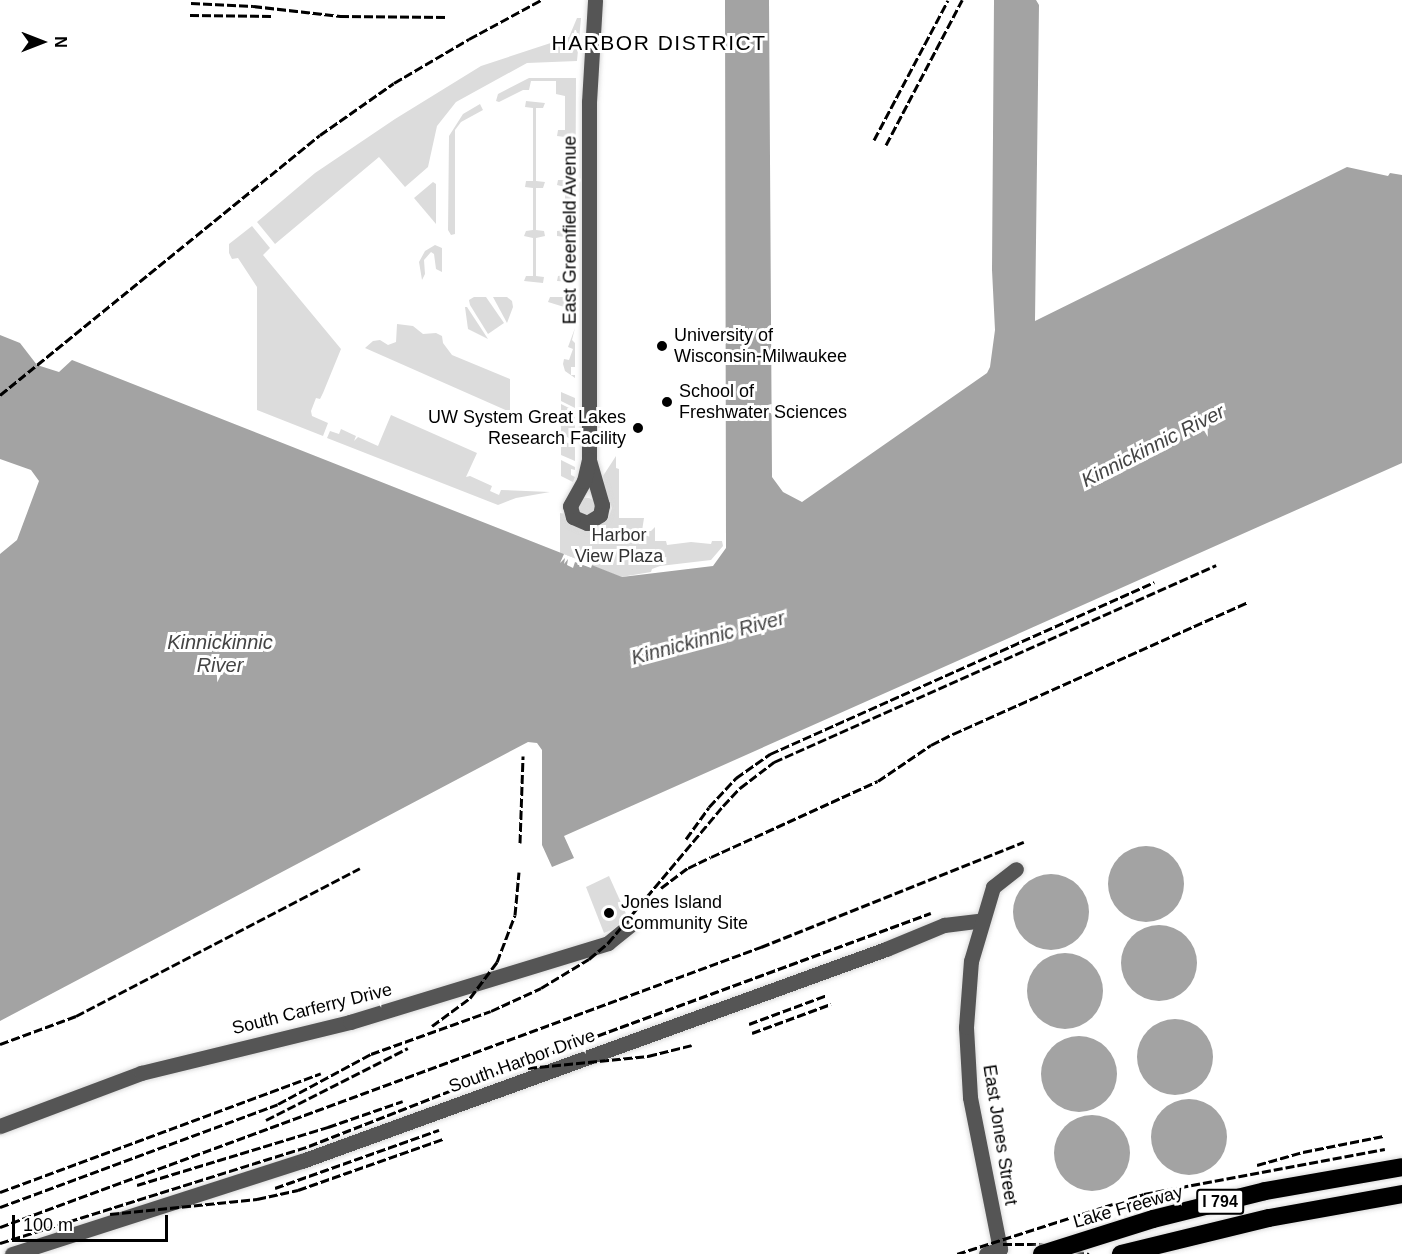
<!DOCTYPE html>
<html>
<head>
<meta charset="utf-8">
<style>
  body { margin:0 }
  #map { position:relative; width:1402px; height:1254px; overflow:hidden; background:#fff; font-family:Helvetica,sans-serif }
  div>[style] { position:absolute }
  .green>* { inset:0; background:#dcdcdc }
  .water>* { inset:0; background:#a3a3a3 }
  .round { border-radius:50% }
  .pier>* { inset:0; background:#fff }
  .roads { filter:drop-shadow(0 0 2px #dbdbdb) drop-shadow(0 0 2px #dbdbdb) }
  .minor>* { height:15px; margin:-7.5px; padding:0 7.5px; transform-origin:7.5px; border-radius:7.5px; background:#555 }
  .highway>* { height:18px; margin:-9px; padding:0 9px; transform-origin:9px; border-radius:9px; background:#000 }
  .rail>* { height:3px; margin-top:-1.5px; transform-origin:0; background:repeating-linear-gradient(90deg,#000 0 9px,transparent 0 12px) }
  .bridges { filter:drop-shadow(0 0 2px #dbdbdb) drop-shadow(0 0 2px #dbdbdb) }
  .highway-bridge>* { height:18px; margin:-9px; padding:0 9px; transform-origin:9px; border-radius:9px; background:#000 }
  .dots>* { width:16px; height:16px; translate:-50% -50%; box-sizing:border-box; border:3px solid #fff; border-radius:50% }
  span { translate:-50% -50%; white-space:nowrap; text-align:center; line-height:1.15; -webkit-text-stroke:6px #fff; paint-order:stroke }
  .shield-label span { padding:2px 4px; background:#fff; border:2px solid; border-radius:4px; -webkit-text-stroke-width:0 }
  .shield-label { font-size:16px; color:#000; font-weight:700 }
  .street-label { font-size:18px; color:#000 }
  .poi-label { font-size:18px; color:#000 }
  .left { translate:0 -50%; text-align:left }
  .right { translate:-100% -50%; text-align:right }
  .park-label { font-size:18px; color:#333 }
  .water-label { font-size:20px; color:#444; font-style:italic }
  .quarter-label { font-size:21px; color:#000; letter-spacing:1.5px }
  .north { position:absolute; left:12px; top:12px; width:60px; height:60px; -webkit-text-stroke:4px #fff; paint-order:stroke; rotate:90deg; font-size:16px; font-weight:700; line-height:24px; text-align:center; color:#000 }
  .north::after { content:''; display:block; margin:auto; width:21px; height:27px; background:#000; clip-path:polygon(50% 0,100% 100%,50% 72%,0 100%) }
  .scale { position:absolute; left:12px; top:1215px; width:156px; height:27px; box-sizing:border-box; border:3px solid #000; border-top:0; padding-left:8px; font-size:18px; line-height:21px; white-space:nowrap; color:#000; -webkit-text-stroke:4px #fff; paint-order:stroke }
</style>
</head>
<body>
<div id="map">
  <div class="green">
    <i style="clip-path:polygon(577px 18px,581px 18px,577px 61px,527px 63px,456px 102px,437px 126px,428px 167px,405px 187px,379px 157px,275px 244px,257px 222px,315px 173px,395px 119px,481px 66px,569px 37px)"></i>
    <i style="clip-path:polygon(529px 78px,576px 78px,575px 282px,557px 281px,558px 276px,565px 275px,565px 237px,557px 236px,557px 231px,565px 230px,565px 187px,557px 185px,558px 180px,565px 180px,565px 137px,557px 136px,558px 130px,565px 130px,565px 96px,556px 94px,556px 81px,531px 81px,529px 90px,523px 90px,499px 102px,496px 101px,498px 94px)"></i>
    <i style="clip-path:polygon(526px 101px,545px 103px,543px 108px,536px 108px,536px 181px,545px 182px,543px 188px,536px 188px,536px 230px,544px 231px,545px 236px,536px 238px,536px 276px,544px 277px,543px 283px,524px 281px,526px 276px,533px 276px,533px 238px,524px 236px,526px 231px,533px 230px,533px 188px,525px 187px,526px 181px,533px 181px,533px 108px,525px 107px)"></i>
    <i style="clip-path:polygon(480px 104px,483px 110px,461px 122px,455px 130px,455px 234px,451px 235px,448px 230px,449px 136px,463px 114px)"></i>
    <i style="clip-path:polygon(433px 182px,436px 184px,436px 224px,414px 198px)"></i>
    <i style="clip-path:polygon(252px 226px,270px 248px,263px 255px,341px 349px,323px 393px,320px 399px,316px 398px,311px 411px,312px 416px,328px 423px,323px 436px,257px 410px,257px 287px,238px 258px,232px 259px,229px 253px,229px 244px)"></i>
    <i style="clip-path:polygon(435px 245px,442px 248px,442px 272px,436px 269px,434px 254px,431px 252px,424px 260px,425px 274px,422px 280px,419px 262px,425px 251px)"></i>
    <i style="clip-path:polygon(474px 297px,486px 297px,504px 323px,488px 334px,470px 305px,469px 300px)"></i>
    <i style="clip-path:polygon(493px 297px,507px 297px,512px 301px,513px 307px,507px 323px)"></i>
    <i style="clip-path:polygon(550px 297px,575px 297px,574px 310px,548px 302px)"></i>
    <i style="clip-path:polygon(465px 307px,467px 307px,488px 339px,468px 329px)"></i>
    <i style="clip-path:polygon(397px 324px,413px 326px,423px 334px,436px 333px,442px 336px,443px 343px,452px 355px,510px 379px,510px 412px,365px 348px,373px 341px,380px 340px,388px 345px,396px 342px)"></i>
    <i style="clip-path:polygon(575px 328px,572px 340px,575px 343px,575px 367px,571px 367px,571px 375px,575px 375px,575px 378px,565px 371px,563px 364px,564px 359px,569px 360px,573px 349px,568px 347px)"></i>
    <i style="clip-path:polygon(561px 392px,575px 398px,575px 408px,561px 401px)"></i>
    <i style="clip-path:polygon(561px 404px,575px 411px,575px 420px,561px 414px)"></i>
    <i style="clip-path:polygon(391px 415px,477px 453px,466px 477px,470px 476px,492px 486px,490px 491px,499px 495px,501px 490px,550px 492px,516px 498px,498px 505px,327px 438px,330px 431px,339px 434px,341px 429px,356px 436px,354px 441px,358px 437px,378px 446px)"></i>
    <i style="clip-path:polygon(561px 419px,575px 425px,575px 441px,561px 434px)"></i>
    <i style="clip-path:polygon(561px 440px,575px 446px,575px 461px,561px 455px)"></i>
    <i style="clip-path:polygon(616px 456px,616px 468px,619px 469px,619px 518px,644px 518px,642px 531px,651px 531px,655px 527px,655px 541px,666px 541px,667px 545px,691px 542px,711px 544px,712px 541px,722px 541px,723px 546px,711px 560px,660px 566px,652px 569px,651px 572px,621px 577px,560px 553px,560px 513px,566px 514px,573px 525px,584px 529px,597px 527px,608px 519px,612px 508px,604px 487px,603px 476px)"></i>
    <i style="clip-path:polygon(561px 460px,575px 467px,575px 470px,571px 469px,571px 475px,575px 477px,573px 482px,561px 476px)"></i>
    <i style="clip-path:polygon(582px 498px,589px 498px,595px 501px,596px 511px,581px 518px,576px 506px)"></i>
    <i style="clip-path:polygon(609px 876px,627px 916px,614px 929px,604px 933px,586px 887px)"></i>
  </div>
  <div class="water">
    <i style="clip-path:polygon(725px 0,769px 0,772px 477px,783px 492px,802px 502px,987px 373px,990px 367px,995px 330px,992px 270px,994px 0,1036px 0,1039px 5px,1035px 321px,1347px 167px,1388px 176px,1390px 173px,1402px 175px,1402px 463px,564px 836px,574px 858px,552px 867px,542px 845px,542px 750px,537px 743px,528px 742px,0 1021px,0 554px,17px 540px,39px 481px,31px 470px,0 459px,0 335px,20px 343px,37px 365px,59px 372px,72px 360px,622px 577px,713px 566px,726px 548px)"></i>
    <i class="round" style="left:1108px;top:846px;width:76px;height:76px"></i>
    <i class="round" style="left:1013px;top:874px;width:76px;height:76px"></i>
    <i class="round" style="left:1121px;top:925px;width:76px;height:76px"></i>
    <i class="round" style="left:1027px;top:953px;width:76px;height:76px"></i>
    <i class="round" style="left:1137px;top:1019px;width:76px;height:76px"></i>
    <i class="round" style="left:1041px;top:1036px;width:76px;height:76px"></i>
    <i class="round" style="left:1151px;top:1099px;width:76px;height:76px"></i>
    <i class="round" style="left:1054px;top:1115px;width:76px;height:76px"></i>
  </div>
  <div class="pier">
    <i style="clip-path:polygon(564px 554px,592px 565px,591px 568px,575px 562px,573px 568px,567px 565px,568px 559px,564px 564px,565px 558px,560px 563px)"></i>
  </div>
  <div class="roads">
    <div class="minor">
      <i style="left:589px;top:460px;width:358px;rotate:-90deg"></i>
      <i style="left:589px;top:102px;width:102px;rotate:-86.6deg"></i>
      <i style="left:589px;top:460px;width:47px;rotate:73.9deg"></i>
      <i style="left:602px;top:505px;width:10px;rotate:101deg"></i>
      <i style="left:600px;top:515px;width:15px;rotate:148deg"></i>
      <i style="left:587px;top:523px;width:15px;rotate:-157deg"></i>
      <i style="left:573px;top:517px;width:11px;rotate:-105deg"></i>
      <i style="left:570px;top:506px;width:29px;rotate:-61deg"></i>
      <i style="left:584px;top:481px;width:22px;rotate:-77deg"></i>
      <i style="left:0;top:1126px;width:151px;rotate:-20.6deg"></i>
      <i style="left:141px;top:1073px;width:215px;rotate:-13.7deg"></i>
      <i style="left:350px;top:1022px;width:270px;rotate:-17deg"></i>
      <i style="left:608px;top:943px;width:28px;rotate:-39deg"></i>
      <i style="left:12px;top:1254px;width:305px;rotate:-17.8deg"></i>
      <i style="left:302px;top:1161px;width:621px;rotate:-19.95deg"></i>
      <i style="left:886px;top:949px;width:63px;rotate:-22.5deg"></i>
      <i style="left:944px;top:925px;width:38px;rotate:-7deg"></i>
      <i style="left:986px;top:1254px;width:15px;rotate:-20deg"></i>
      <i style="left:1000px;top:1249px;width:155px;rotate:-101.2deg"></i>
      <i style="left:970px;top:1097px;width:70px;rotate:-93.3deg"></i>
      <i style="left:966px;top:1027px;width:66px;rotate:-85.7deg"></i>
      <i style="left:971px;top:961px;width:77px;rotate:-73.4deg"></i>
      <i style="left:993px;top:887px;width:29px;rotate:-38deg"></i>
    </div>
    <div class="highway">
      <i style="left:1121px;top:1254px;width:152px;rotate:-13.7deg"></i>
      <i style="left:1269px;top:1218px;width:135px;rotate:-10.2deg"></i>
    </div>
  </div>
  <div class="rail">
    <i style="left:191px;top:3px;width:62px;rotate:2.8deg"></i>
    <i style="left:253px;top:6px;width:88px;rotate:6.6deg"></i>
    <i style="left:340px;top:16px;width:108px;rotate:0.5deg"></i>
    <i style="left:190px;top:15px;width:81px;rotate:0.7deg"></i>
    <i style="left:874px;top:140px;width:158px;rotate:-62.1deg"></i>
    <i style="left:886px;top:145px;width:164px;rotate:-62.3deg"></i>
    <i style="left:0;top:395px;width:412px;rotate:-39.1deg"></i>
    <i style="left:320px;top:135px;width:90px;rotate:-35.1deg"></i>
    <i style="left:394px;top:83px;width:87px;rotate:-30.4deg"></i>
    <i style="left:469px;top:39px;width:82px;rotate:-28.4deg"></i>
    <i style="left:686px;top:839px;width:39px;rotate:-54deg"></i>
    <i style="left:709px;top:807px;width:40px;rotate:-47deg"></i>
    <i style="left:736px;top:778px;width:42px;rotate:-35.2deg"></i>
    <i style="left:770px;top:754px;width:421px;rotate:-24.1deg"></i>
    <i style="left:520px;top:843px;width:87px;rotate:-88deg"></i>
    <i style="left:661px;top:888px;width:34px;rotate:-37deg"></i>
    <i style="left:688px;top:868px;width:25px;rotate:-26deg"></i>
    <i style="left:711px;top:857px;width:183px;rotate:-24.5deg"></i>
    <i style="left:878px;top:781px;width:64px;rotate:-34.2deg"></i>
    <i style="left:931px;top:745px;width:25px;rotate:-27deg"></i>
    <i style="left:953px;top:734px;width:323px;rotate:-24.1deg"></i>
    <i style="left:749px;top:1024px;width:83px;rotate:-20.4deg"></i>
    <i style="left:432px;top:1026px;width:47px;rotate:-36.4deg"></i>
    <i style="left:470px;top:998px;width:45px;rotate:-53.1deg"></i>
    <i style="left:497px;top:962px;width:50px;rotate:-69deg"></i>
    <i style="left:515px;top:915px;width:43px;rotate:-84.7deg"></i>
    <i style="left:752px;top:1033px;width:84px;rotate:-20.2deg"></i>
    <i style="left:0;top:1044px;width:81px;rotate:-20.2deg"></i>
    <i style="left:76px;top:1016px;width:320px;rotate:-27.5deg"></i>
    <i style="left:528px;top:1068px;width:121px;rotate:-5.7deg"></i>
    <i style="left:648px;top:1056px;width:45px;rotate:-14deg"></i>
    <i style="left:266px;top:1120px;width:159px;rotate:-26.9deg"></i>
    <i style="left:1257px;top:1165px;width:48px;rotate:-15.8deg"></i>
    <i style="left:1303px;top:1152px;width:82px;rotate:-11.3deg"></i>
    <i style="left:137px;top:1185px;width:200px;rotate:-16.9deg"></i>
    <i style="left:328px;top:1127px;width:79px;rotate:-19.1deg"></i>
    <i style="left:275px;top:1188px;width:174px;rotate:-19.5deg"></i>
    <i style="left:0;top:1192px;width:342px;rotate:-20.3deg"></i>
    <i style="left:0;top:1207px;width:296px;rotate:-20.3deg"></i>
    <i style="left:278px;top:1104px;width:106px;rotate:-28.3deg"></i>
    <i style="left:371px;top:1054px;width:127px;rotate:-19.7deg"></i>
    <i style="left:491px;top:1011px;width:55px;rotate:-24.7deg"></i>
    <i style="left:541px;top:988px;width:56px;rotate:-31.1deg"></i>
    <i style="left:589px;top:959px;width:25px;rotate:-40deg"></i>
    <i style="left:608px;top:943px;width:179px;rotate:-50deg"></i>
    <i style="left:723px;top:806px;width:25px;rotate:-47deg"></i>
    <i style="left:740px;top:788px;width:43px;rotate:-37.4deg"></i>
    <i style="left:774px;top:762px;width:484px;rotate:-24deg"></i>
    <i style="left:110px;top:1214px;width:148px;rotate:-5.8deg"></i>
    <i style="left:257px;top:1199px;width:42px;rotate:-12.4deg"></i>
    <i style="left:298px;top:1190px;width:154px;rotate:-19.4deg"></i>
    <i style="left:0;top:1227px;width:811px;rotate:-20.2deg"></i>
    <i style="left:761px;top:947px;width:283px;rotate:-21.8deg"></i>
    <i style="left:0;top:1243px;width:324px;rotate:-17.4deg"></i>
    <i style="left:309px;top:1146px;width:189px;rotate:-21.4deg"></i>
    <i style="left:485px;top:1077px;width:475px;rotate:-20.2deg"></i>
    <i style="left:1003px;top:1244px;width:37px"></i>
    <i style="left:1040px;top:1244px;width:50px;rotate:11.5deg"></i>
    <i style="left:957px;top:1254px;width:196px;rotate:-17.8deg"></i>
    <i style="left:1144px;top:1194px;width:245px;rotate:-10.6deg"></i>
  </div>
  <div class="bridges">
    <div class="highway-bridge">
      <i style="left:1042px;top:1254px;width:116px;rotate:-17.5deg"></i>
      <i style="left:1153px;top:1219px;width:115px;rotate:-14deg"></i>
      <i style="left:1265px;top:1191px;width:139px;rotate:-9.9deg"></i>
    </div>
  </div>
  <div class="dots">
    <i style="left:662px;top:346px;background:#000"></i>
    <i style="left:667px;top:402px;background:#000"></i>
    <i style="left:638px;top:428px;background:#000"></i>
    <i style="left:609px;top:913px;background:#000"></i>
  </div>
  <div class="shield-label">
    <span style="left:1220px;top:1202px">I 794</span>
  </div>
  <div class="street-label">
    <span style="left:570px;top:230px;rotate:-90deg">East Greenfield Avenue</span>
    <span style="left:312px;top:1009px;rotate:-14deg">South Carferry Drive</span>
    <span style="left:522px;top:1061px;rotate:-20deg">South Harbor Drive</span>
    <span style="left:1000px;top:1135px;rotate:81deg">East Jones Street</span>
    <span style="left:1128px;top:1207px;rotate:-16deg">Lake Freeway</span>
  </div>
  <div class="poi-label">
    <span class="left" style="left:674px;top:346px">University of<br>Wisconsin-Milwaukee</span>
    <span class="left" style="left:679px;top:402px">School of<br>Freshwater Sciences</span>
    <span class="right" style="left:626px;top:428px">UW System Great Lakes<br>Research Facility</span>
    <span class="left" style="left:621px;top:913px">Jones Island<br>Community Site</span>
  </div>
  <div class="park-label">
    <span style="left:619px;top:546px">Harbor<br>View Plaza</span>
  </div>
  <div class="water-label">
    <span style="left:1153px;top:446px;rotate:-27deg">Kinnickinnic River</span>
    <span style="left:708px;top:638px;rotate:-15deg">Kinnickinnic River</span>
    <span style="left:220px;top:654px">Kinnickinnic<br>River</span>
  </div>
  <div class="quarter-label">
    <span style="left:659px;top:43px">HARBOR DISTRICT</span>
  </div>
  <div class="north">N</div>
  <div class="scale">100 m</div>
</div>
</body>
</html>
